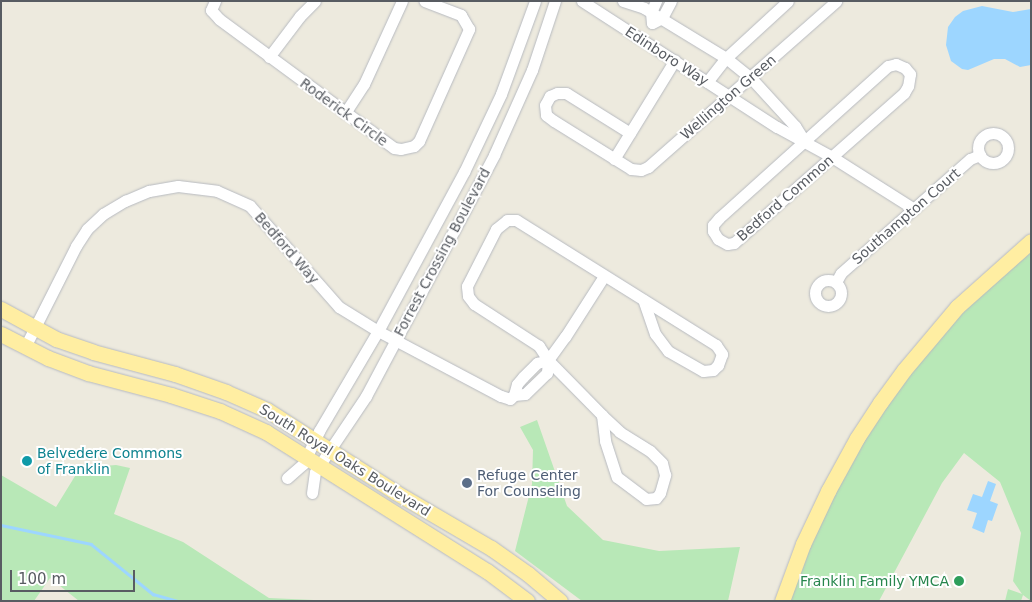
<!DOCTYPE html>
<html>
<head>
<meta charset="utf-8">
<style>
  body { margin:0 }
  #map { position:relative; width:1032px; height:602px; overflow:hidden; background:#edeade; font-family:"DejaVu Sans",sans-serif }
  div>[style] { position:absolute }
  .green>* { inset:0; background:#b8e8b7 }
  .water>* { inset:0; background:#9dd6ff }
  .stream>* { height:2.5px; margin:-1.25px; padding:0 1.25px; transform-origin:1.25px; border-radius:1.25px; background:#9dd6ff }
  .roads { filter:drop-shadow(0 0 1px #b7bac0) drop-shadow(0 0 1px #b7bac0) }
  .minor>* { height:11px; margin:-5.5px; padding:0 5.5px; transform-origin:5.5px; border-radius:5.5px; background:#fff }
  .minor>.ring { margin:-5.5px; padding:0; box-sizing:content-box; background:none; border:11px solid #fff; border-radius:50% }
  .major>* { height:15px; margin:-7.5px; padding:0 7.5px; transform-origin:7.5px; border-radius:7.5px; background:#ffeea2 }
  .dots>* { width:14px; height:14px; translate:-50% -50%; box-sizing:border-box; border:2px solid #fff; border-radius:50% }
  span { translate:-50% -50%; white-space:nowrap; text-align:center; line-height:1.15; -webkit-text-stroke:4px #fff; paint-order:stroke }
  .street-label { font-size:14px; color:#585c62 }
  .culture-label { font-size:14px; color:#0d838f }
  .left { translate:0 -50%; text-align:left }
  .service-label { font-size:14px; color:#4e5e75 }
  .leisure-label { font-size:14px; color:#27864d }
  .right { translate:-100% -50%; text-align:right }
  .frame { position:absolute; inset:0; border:2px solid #585c62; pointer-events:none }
  .scale { position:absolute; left:10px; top:570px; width:125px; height:22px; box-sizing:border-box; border:2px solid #585c62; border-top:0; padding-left:6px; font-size:15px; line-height:18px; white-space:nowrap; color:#585c62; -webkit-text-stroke:4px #fff; paint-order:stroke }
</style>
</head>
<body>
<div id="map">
  <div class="green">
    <i style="clip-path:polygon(1031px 241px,1031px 601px,1023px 595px,1021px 601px,1005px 601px,1008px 589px,1022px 594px,1013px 581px,1021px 533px,1000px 482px,964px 453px,942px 483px,879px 601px,782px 601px,803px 544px,904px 370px)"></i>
    <i style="clip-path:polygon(537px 420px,567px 506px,603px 540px,659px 551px,740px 547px,728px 601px,582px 601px,515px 551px,532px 484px,533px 450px,520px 427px)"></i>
    <i style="clip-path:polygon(116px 465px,130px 468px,114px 514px,183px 542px,269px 598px,336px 601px,79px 601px,50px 578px,34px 601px,1px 601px,1px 475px,56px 507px,80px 468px)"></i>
  </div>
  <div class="water">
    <i style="clip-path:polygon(982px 6px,1013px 12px,1031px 9px,1031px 65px,1020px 67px,1005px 59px,994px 59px,968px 70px,962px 69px,951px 61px,946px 45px,948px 27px,955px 17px,963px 11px)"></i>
    <i style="clip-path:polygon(988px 481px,996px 484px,990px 501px,998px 504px,992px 521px,988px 520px,984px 533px,972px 528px,977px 513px,967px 510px,973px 494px,982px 497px)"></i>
  </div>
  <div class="stream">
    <i style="left:1px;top:525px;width:92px;rotate:11.9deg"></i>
    <i style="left:91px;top:544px;width:80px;rotate:38.9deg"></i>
    <i style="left:153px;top:594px;width:26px;rotate:16deg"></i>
  </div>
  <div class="roads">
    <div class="minor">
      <i style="left:215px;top:1px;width:10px;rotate:114deg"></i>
      <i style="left:211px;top:10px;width:12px;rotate:48deg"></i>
      <i style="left:219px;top:19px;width:217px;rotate:36.4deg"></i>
      <i style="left:394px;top:148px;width:7px;rotate:8deg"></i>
      <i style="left:401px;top:149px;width:13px;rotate:-13deg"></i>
      <i style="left:414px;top:146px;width:7px;rotate:-45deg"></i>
      <i style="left:419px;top:141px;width:123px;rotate:-65.9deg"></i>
      <i style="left:469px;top:29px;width:16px;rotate:-120deg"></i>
      <i style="left:461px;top:15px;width:39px;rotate:-159deg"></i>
      <i style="left:582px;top:1px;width:232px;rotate:32.9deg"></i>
      <i style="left:777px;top:127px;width:63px;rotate:28.6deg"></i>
      <i style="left:832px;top:157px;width:97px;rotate:32.4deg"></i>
      <i style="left:623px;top:1px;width:22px;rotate:18deg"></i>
      <i style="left:644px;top:8px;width:96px;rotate:31.4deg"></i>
      <i style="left:726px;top:58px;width:32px;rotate:39deg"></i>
      <i style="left:751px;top:78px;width:65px;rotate:47.5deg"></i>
      <i style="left:795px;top:126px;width:15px;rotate:58deg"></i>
      <i style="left:656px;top:1px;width:12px;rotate:114deg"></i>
      <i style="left:651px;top:12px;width:11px;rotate:85deg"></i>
      <i style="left:652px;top:23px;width:11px;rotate:-27deg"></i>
      <i style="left:662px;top:18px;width:19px;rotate:-62deg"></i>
      <i style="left:269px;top:57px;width:51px;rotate:-52.9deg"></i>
      <i style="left:300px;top:16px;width:21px;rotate:-45deg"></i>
      <i style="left:896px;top:64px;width:10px;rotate:24deg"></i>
      <i style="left:905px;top:68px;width:8px;rotate:50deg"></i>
      <i style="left:910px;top:74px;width:12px;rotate:99deg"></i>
      <i style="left:908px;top:86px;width:8px;rotate:120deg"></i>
      <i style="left:904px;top:93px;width:227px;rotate:138.6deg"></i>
      <i style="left:734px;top:243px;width:7px;rotate:172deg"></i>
      <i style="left:727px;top:244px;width:10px;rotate:-151deg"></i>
      <i style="left:718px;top:239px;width:9px;rotate:-122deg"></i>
      <i style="left:713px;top:231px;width:6px;rotate:-90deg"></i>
      <i style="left:713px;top:225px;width:9px;rotate:-49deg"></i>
      <i style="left:719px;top:218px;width:227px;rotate:-42deg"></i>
      <i style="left:888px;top:66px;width:8px;rotate:-14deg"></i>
      <i style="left:707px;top:82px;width:31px;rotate:-52deg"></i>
      <i style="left:726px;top:58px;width:84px;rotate:-42.6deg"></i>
      <i style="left:345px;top:113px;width:35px;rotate:-57deg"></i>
      <i style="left:364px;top:84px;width:91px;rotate:-65.4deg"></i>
      <i style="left:630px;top:133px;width:75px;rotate:-148deg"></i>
      <i style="left:566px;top:93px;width:9px;rotate:180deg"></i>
      <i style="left:557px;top:93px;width:8px;rotate:157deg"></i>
      <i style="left:550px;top:96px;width:10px;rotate:119deg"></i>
      <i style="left:545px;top:105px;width:10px;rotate:84deg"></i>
      <i style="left:546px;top:115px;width:10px;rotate:37deg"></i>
      <i style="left:554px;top:121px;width:91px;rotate:31.9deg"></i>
      <i style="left:631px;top:169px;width:10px;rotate:6deg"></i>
      <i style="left:641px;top:170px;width:8px;rotate:-23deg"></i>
      <i style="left:648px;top:167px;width:251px;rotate:-41.4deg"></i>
      <i class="ring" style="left:978px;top:133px;width:19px;height:19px"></i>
      <i style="left:614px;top:159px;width:116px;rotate:-58.4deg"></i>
      <i class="ring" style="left:815px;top:280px;width:15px;height:15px"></i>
      <i style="left:836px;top:282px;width:10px;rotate:-61deg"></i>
      <i style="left:841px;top:273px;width:172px;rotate:-41.5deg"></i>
      <i style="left:970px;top:159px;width:11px;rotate:-22deg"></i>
      <i style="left:25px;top:347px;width:113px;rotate:-63.2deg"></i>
      <i style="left:76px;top:246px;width:20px;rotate:-57deg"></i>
      <i style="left:87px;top:229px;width:22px;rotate:-43deg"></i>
      <i style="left:103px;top:214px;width:26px;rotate:-31deg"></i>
      <i style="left:125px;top:201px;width:26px;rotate:-23deg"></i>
      <i style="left:149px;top:191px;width:29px;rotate:-10deg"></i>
      <i style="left:178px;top:186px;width:39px;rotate:7deg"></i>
      <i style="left:217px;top:191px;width:36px;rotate:24deg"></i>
      <i style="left:250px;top:206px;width:135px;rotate:48.6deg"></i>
      <i style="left:339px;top:307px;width:46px;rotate:31.6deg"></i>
      <i style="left:378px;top:331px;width:139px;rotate:27.9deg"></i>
      <i style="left:501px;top:396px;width:9px;rotate:18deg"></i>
      <i style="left:510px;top:399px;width:6px;rotate:-45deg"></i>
      <i style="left:514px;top:395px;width:11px;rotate:-5deg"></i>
      <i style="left:525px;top:394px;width:30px;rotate:-44deg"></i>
      <i style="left:547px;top:373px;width:13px;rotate:-86deg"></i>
      <i style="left:548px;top:360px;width:29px;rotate:-54deg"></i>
      <i style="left:565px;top:337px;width:72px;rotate:-57.4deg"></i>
      <i style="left:514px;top:395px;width:11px;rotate:-75deg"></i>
      <i style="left:517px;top:384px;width:9px;rotate:-49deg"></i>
      <i style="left:523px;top:377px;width:20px;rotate:-45deg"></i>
      <i style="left:537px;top:363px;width:11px;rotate:-15deg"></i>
      <i style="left:602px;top:415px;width:26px;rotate:83deg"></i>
      <i style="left:605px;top:441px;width:38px;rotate:72deg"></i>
      <i style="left:617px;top:477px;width:36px;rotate:37deg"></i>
      <i style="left:646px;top:499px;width:10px;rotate:-6deg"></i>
      <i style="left:656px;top:498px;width:6px;rotate:-51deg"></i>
      <i style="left:660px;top:493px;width:19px;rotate:-74deg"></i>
      <i style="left:665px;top:475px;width:12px;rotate:-104deg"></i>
      <i style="left:662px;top:463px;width:17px;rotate:-135deg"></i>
      <i style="left:650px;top:451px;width:36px;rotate:-148deg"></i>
      <i style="left:620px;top:432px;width:25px;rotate:-137deg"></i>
      <i style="left:602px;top:415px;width:77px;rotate:-134.5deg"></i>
      <i style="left:548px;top:360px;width:17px;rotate:-123deg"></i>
      <i style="left:539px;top:346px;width:77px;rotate:-147.1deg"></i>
      <i style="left:474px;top:304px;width:10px;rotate:-127deg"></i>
      <i style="left:468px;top:296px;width:10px;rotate:-96deg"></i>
      <i style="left:467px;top:286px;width:64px;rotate:-63deg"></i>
      <i style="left:496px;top:229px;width:14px;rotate:-39deg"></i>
      <i style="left:507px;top:220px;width:9px"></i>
      <i style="left:516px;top:220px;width:236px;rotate:32deg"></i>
      <i style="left:716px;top:345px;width:11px;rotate:56deg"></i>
      <i style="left:722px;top:354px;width:12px;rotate:110deg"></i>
      <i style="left:718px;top:365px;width:7px;rotate:135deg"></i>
      <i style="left:713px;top:370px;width:10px;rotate:174deg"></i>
      <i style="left:703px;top:371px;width:40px;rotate:-150.3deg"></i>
      <i style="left:668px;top:351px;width:21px;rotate:-127deg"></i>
      <i style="left:655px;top:334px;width:36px;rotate:-109deg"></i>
      <i style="left:287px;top:478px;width:21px;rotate:-41deg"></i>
      <i style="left:303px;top:464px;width:37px;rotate:-64deg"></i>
      <i style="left:319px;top:431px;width:116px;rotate:-59.5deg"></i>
      <i style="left:378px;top:331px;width:181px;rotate:-61.6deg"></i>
      <i style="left:464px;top:172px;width:86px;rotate:-64.6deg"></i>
      <i style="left:501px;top:94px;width:99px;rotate:-69.9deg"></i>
      <i style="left:312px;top:493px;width:21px;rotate:-82deg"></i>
      <i style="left:315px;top:472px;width:92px;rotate:-56.1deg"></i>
      <i style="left:366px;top:396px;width:273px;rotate:-62deg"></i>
      <i style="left:494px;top:155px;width:93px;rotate:-65.9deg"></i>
      <i style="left:532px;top:70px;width:73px;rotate:-71.6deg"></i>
    </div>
    <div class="major">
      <i style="left:1px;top:309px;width:63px;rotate:28.6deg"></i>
      <i style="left:56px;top:339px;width:39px;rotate:19deg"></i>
      <i style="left:93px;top:352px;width:85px;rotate:15deg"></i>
      <i style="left:175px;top:374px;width:54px;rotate:19.4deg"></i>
      <i style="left:226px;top:392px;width:45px;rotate:23.7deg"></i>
      <i style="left:267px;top:410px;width:152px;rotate:32.6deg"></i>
      <i style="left:395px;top:492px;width:111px;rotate:30.3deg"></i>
      <i style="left:491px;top:548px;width:45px;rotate:35.1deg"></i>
      <i style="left:528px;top:574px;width:42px;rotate:40.2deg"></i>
      <i style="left:1px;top:334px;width:53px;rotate:27.1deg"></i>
      <i style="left:48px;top:358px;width:43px;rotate:20.6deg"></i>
      <i style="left:88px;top:373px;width:86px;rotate:14.8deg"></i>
      <i style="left:171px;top:395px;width:52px;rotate:18.1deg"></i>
      <i style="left:220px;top:411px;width:51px;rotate:24.5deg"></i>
      <i style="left:266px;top:432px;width:261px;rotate:32.2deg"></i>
      <i style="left:487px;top:571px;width:50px;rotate:36.9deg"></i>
      <i style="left:782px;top:601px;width:61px;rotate:-69.8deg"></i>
      <i style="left:803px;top:544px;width:59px;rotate:-64.7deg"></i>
      <i style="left:828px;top:491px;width:60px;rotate:-61.3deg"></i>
      <i style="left:857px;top:438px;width:42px;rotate:-56.7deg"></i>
      <i style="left:880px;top:403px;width:41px;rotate:-54deg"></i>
      <i style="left:904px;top:370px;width:82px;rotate:-49.9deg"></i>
      <i style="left:957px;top:307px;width:99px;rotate:-41.7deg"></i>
    </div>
  </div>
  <div class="dots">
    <i style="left:27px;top:461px;background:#0f9aa8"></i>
    <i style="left:467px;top:483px;background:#5c6f8a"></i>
    <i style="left:959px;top:581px;background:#2e9e5b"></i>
  </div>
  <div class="street-label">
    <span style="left:667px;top:56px;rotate:33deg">Edinboro Way</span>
    <span style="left:728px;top:97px;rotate:-41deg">Wellington Green</span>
    <span style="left:344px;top:112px;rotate:36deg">Roderick Circle</span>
    <span style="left:785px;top:198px;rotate:-41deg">Bedford Common</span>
    <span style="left:906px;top:216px;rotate:-41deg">Southampton Court</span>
    <span style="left:287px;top:248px;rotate:49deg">Bedford Way</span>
    <span style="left:442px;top:252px;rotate:-62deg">Forrest Crossing Boulevard</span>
    <span style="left:345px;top:460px;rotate:32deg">South Royal Oaks Boulevard</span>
  </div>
  <div class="culture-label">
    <span class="left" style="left:37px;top:461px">Belvedere Commons<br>of Franklin</span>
  </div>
  <div class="service-label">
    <span class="left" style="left:477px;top:483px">Refuge Center<br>For Counseling</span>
  </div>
  <div class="leisure-label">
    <span class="right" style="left:949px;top:581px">Franklin Family YMCA</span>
  </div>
  <div class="frame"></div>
  <div class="scale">100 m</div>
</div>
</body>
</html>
